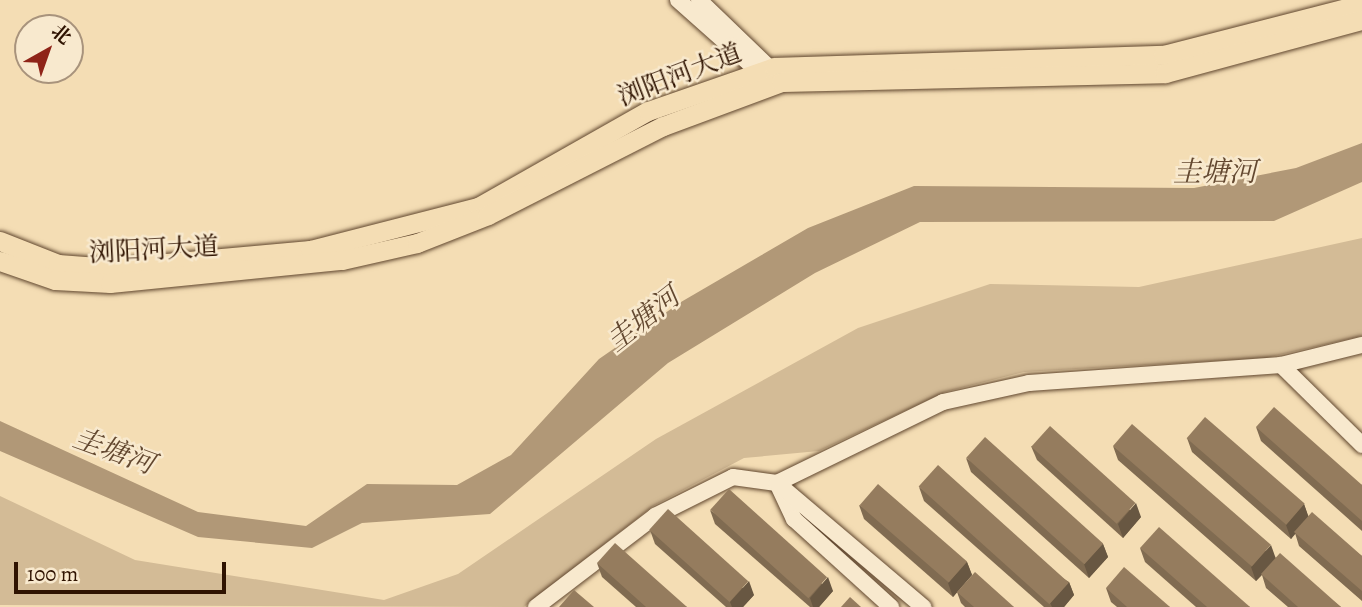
<!DOCTYPE html>
<html>
<head>
<meta charset="utf-8">
<style>
  body { margin:0 }
  #map { position:relative; width:1362px; height:607px; overflow:hidden; background:#f4ddb4; font-family:Alegreya,"Noto Serif SC",serif }
  div>[style] { position:absolute }
  .green>* { inset:0; background:#d3bb96 }
  .water>* { inset:0; background:#b19877 }
  .roads { filter:drop-shadow(0 0 2px #60462e) drop-shadow(0 0 2px #60462e) }
  .minor>* { height:16px; margin:-8px; padding:0 8px; transform-origin:8px; border-radius:8px; background:#f8e9ce }
  .major>* { height:19px; margin:-9.5px; padding:0 9.5px; transform-origin:9.5px; border-radius:9.5px; background:#f4ddb4 }
  .wall>* { inset:0; background:#806b51 }
  .shaded-wall>* { inset:0; background:#685742 }
  .building>* { inset:0; background:#957c5e; transform-origin:0 0 }
  span { translate:-50% -50%; white-space:nowrap; text-align:center; line-height:1.15; -webkit-text-stroke:5px #f8e9ce; paint-order:stroke }
  .street-label { font-size:26px; color:#2f1301 }
  .water-label { font-size:28px; color:#634830; font-style:italic }
  .north { position:absolute; left:14px; top:14px; width:70px; height:70px; box-sizing:border-box; background:#f8e9ce; border:2px solid #a8937c; border-radius:50%; rotate:40deg; font-size:19px; font-weight:700; line-height:28px; text-align:center; color:#2f1301 }
  .north::after { content:''; display:block; margin:auto; width:24px; height:32px; background:#8f2418; clip-path:polygon(50% 0,100% 100%,50% 72%,0 100%) }
  .scale { position:absolute; left:14px; top:562px; width:212px; height:32px; box-sizing:border-box; border:4px solid #2f1301; border-top:0; padding-left:9px; font-size:21px; line-height:24px; white-space:nowrap; color:#2f1301; -webkit-text-stroke:5px #f8e9ce; paint-order:stroke }
</style>
</head>
<body>
<div id="map">
  <div class="green">
    <i style="clip-path:polygon(1362px 238px,1362px 336px,1266px 358px,1024px 372px,945px 392px,819px 451px,744px 458px,653px 506px,524px 607px,0 605px,0 496px,135px 560px,384px 600px,458px 574px,656px 439px,858px 328px,990px 284px,1139px 287px)"></i>
  </div>
  <div class="water">
    <i style="clip-path:polygon(1362px 143px,1362px 182px,1274px 221px,920px 222px,815px 273px,668px 363px,490px 514px,362px 523px,312px 548px,198px 537px,0 451px,0 421px,198px 512px,306px 526px,367px 484px,457px 485px,511px 455px,599px 359px,681px 302px,808px 228px,914px 186px,1194px 188px,1296px 168px)"></i>
  </div>
  <div class="roads">
    <div class="minor">
      <i style="left:678px;top:0;width:108px;rotate:41.6deg"></i>
      <i style="left:759px;top:72px;width:8px;rotate:83deg"></i>
      <i style="left:699px;top:0;width:111px;rotate:43.9deg"></i>
      <i style="left:1281px;top:365px;width:114px;rotate:44.6deg"></i>
      <i style="left:777px;top:483px;width:185px;rotate:-26deg"></i>
      <i style="left:943px;top:402px;width:88px;rotate:-12.5deg"></i>
      <i style="left:1029px;top:383px;width:253px;rotate:-4.1deg"></i>
      <i style="left:1281px;top:365px;width:83px;rotate:-13.9deg"></i>
      <i style="left:778px;top:485px;width:38px;rotate:65deg"></i>
      <i style="left:794px;top:519px;width:131px;rotate:42.2deg"></i>
      <i style="left:536px;top:607px;width:150px;rotate:-37.4deg"></i>
      <i style="left:655px;top:516px;width:87px;rotate:-26.6deg"></i>
      <i style="left:733px;top:477px;width:44px;rotate:7.8deg"></i>
      <i style="left:777px;top:483px;width:192px;rotate:40.3deg"></i>
    </div>
    <div class="major">
      <i style="left:0;top:241px;width:62px;rotate:21.6deg"></i>
      <i style="left:58px;top:264px;width:53px;rotate:4.3deg"></i>
      <i style="left:111px;top:268px;width:200px;rotate:-5.2deg"></i>
      <i style="left:310px;top:250px;width:173px;rotate:-14.4deg"></i>
      <i style="left:478px;top:207px;width:195px;rotate:-29.5deg"></i>
      <i style="left:648px;top:111px;width:133px;rotate:-19.2deg"></i>
      <i style="left:774px;top:67px;width:389px;rotate:-1.8deg"></i>
      <i style="left:1163px;top:55px;width:205px;rotate:-14.4deg"></i>
      <i style="left:0;top:261px;width:58px;rotate:19.1deg"></i>
      <i style="left:55px;top:280px;width:55px;rotate:3.1deg"></i>
      <i style="left:110px;top:283px;width:233px;rotate:-5.7deg"></i>
      <i style="left:342px;top:260px;width:77px;rotate:-12.8deg"></i>
      <i style="left:417px;top:243px;width:76px;rotate:-21.5deg"></i>
      <i style="left:488px;top:215px;width:196px;rotate:-27deg"></i>
      <i style="left:663px;top:126px;width:126px;rotate:-20.4deg"></i>
      <i style="left:781px;top:82px;width:384px;rotate:-1.3deg"></i>
      <i style="left:1165px;top:73px;width:204px;rotate:-15.1deg"></i>
    </div>
  </div>
  <div class="wall">
    <i style="clip-path:polygon(1256px 427px,1362px 485px,1362px 531px,1261px 441px)"></i>
    <i style="clip-path:polygon(1187px 438px,1304px 504px,1308px 516px,1362px 556px,1362px 601px,1299px 546px,1295px 533px,1291px 539px,1192px 452px)"></i>
    <i style="clip-path:polygon(1031px 446px,1141px 517px,1123px 538px,1037px 460px)"></i>
    <i style="clip-path:polygon(1113px 446px,1276px 558px,1341px 607px,1288px 607px,1266px 588px,1262px 575px,1256px 581px,1118px 460px)"></i>
    <i style="clip-path:polygon(966px 458px,1103px 544px,1108px 557px,1089px 578px,971px 472px)"></i>
    <i style="clip-path:polygon(919px 487px,1069px 582px,1074px 595px,1064px 607px,1044px 607px,924px 501px)"></i>
    <i style="clip-path:polygon(859px 505px,967px 562px,972px 575px,953px 597px,864px 519px)"></i>
    <i style="clip-path:polygon(710px 510px,833px 591px,819px 607px,810px 607px,715px 524px)"></i>
    <i style="clip-path:polygon(650px 530px,754px 595px,743px 607px,726px 607px,655px 544px)"></i>
    <i style="clip-path:polygon(1140px 548px,1250px 607px,1196px 607px,1145px 562px)"></i>
    <i style="clip-path:polygon(597px 563px,687px 607px,636px 607px,602px 577px)"></i>
    <i style="clip-path:polygon(1106px 588px,1170px 607px,1117px 607px,1111px 602px)"></i>
    <i style="clip-path:polygon(957px 592px,1014px 607px,965px 607px,961px 603px)"></i>
  </div>
  <div class="shaded-wall">
    <i style="clip-path:polygon(1136px 503px,1141px 517px,1123px 538px,1118px 524px)"></i>
    <i style="clip-path:polygon(1304px 504px,1309px 518px,1291px 539px,1286px 525px)"></i>
    <i style="clip-path:polygon(1103px 544px,1108px 557px,1089px 578px,1084px 564px)"></i>
    <i style="clip-path:polygon(1271px 545px,1276px 559px,1256px 581px,1251px 567px)"></i>
    <i style="clip-path:polygon(967px 562px,972px 575px,953px 597px,948px 583px)"></i>
    <i style="clip-path:polygon(828px 577px,833px 591px,819px 607px,813px 607px,810px 598px)"></i>
    <i style="clip-path:polygon(749px 581px,754px 595px,743px 607px,732px 607px,730px 602px)"></i>
    <i style="clip-path:polygon(1069px 582px,1074px 595px,1064px 607px,1052px 607px,1050px 603px)"></i>
  </div>
  <div class="building">
    <i style="clip-path:polygon(1274px 407px,1362px 485px,1362px 521px,1256px 427px)"></i>
    <i style="left:1205px;top:417px;width:132px;height:28px;rotate:41deg"></i>
    <i style="left:1132px;top:424px;width:184px;height:29px;rotate:41deg"></i>
    <i style="left:1050px;top:426px;width:115px;height:28px;rotate:42deg"></i>
    <i style="left:985px;top:437px;width:159px;height:28px;rotate:42deg"></i>
    <i style="left:938px;top:465px;width:176px;height:29px;rotate:42deg"></i>
    <i style="left:878px;top:484px;width:118px;height:28px;rotate:41deg"></i>
    <i style="left:729px;top:489px;width:132px;height:28px;rotate:42deg"></i>
    <i style="left:668px;top:509px;width:108px;height:28px;rotate:42deg"></i>
    <i style="clip-path:polygon(1312px 512px,1362px 556px,1362px 591px,1294px 532px)"></i>
    <i style="clip-path:polygon(1159px 527px,1250px 607px,1207px 607px,1140px 548px)"></i>
    <i style="clip-path:polygon(615px 543px,687px 607px,646px 607px,597px 563px)"></i>
    <i style="clip-path:polygon(1280px 553px,1341px 607px,1298px 607px,1261px 574px)"></i>
    <i style="clip-path:polygon(1124px 567px,1170px 607px,1127px 607px,1106px 588px)"></i>
    <i style="clip-path:polygon(975px 572px,1014px 607px,974px 607px,957px 592px)"></i>
    <i style="clip-path:polygon(574px 590px,594px 607px,559px 607px)"></i>
    <i style="clip-path:polygon(850px 597px,861px 607px,841px 607px)"></i>
  </div>
  <div class="street-label">
    <span style="left:680px;top:75px;rotate:-21deg">浏阳河大道</span>
    <span style="left:154px;top:250px;rotate:-3deg">浏阳河大道</span>
  </div>
  <div class="water-label">
    <span style="left:1215px;top:172px">圭塘河</span>
    <span style="left:643px;top:319px;rotate:-38deg">圭塘河</span>
    <span style="left:114px;top:451px;rotate:20deg">圭塘河</span>
  </div>
  <div class="north">北</div>
  <div class="scale">100 m</div>
</div>
</body>
</html>
